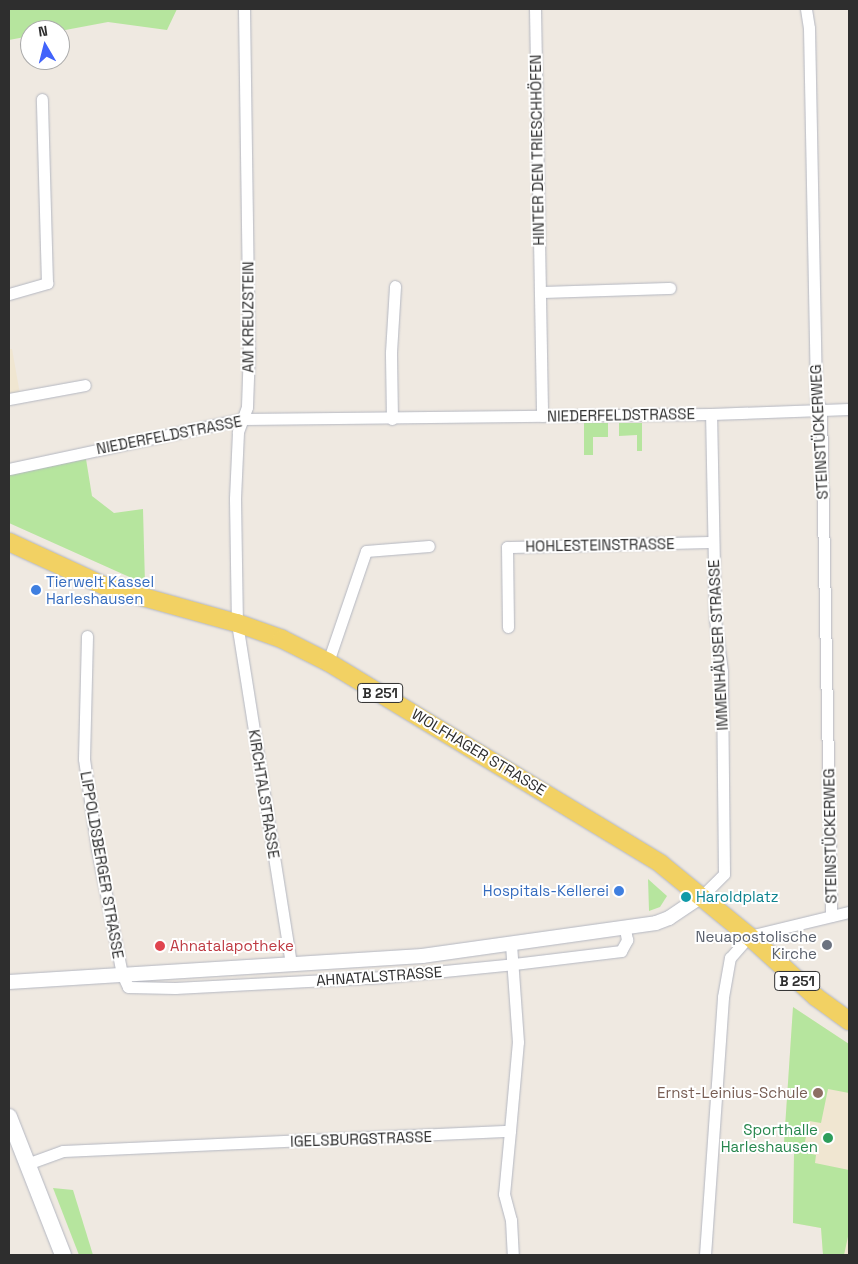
<!DOCTYPE html>
<html>
<head>
<meta charset="utf-8">
<style>
  body { margin:0 }
  #map { position:relative; width:858px; height:1264px; overflow:hidden; background:#efe9e1; font-family:"Space Grotesk",sans-serif }
  div>[style] { position:absolute }
  .education>* { inset:0; background:#f0e6d1 }
  .green>* { inset:0; background:#b6e59e }
  .roads { filter:drop-shadow(0 0 1px #b4b7c1) drop-shadow(0 0 1px #b4b7c1) }
  .minor>* { height:11px; margin:-5.5px; padding:0 5.5px; transform-origin:5.5px; border-radius:5.5px; background:#fff }
  .tertiary>* { height:14px; margin:-7px; padding:0 7px; transform-origin:7px; border-radius:7px; background:#fff }
  .secondary>* { height:16px; margin:-8px; padding:0 8px; transform-origin:8px; border-radius:8px; background:#fff }
  .primary>* { height:18px; margin:-9px; padding:0 9px; transform-origin:9px; border-radius:9px; background:#f2d163 }
  .dots>* { width:14px; height:14px; translate:-50% -50%; box-sizing:border-box; border:2px solid #fff; border-radius:50% }
  span { translate:-50% -50%; white-space:nowrap; text-align:center; line-height:1.15; -webkit-text-stroke:4px #fff; paint-order:stroke }
  .shield-label span { padding:1px 4px; background:#fff; border:1px solid; border-radius:4px; -webkit-text-stroke-width:0 }
  .shield-label { font-size:14px; color:#2e2e2e; font-weight:700 }
  .street-label { font-size:15px; color:#2e2e2e }
  .shop-label { font-size:15px; color:#366cbe }
  .left { translate:0 -50%; text-align:left }
  .right { translate:-100% -50%; text-align:right }
  .culture-label { font-size:15px; color:#0d838f }
  .worship-label { font-size:15px; color:#5b616d }
  .health-label { font-size:15px; color:#be3a42 }
  .education-label { font-size:15px; color:#785e54 }
  .leisure-label { font-size:15px; color:#27864d }
  .frame { position:absolute; inset:0; border:10px solid #2e2e2e; pointer-events:none }
  .north { position:absolute; left:20px; top:20px; width:50px; height:50px; box-sizing:border-box; background:#fff; border:1px solid #ababab; border-radius:50%; rotate:352deg; font-size:14px; font-weight:700; line-height:20px; text-align:center; color:#2e2e2e }
  .north::after { content:''; display:block; margin:auto; width:18px; height:22px; background:#4264fb; clip-path:polygon(50% 0,100% 100%,50% 72%,0 100%) }
</style>
</head>
<body>
<div id="map">
  <div class="education">
    <i style="clip-path:polygon(9px 349px,12px 349px,20px 394px,9px 396px)"></i>
    <i style="clip-path:polygon(793px 1007px,849px 1044px,849px 1255px,823px 1255px,821px 1228px,793px 1223px,794px 1153px,784px 1143px)"></i>
  </div>
  <div class="green">
    <i style="clip-path:polygon(9px 9px,177px 9px,167px 30px,108px 22px,60px 31px,30px 30px,30px 36px,9px 40px)"></i>
    <i style="clip-path:polygon(584px 423px,608px 423px,608px 437px,593px 437px,593px 455px,584px 455px)"></i>
    <i style="clip-path:polygon(619px 423px,642px 423px,642px 451px,637px 451px,637px 435px,619px 436px)"></i>
    <i style="clip-path:polygon(86px 459px,92px 496px,114px 513px,143px 509px,145px 584px,9px 523px,9px 475px)"></i>
    <i style="clip-path:polygon(648px 879px,667px 896px,660px 907px,649px 911px)"></i>
    <i style="clip-path:polygon(793px 1007px,849px 1044px,849px 1093px,828px 1089px,821px 1123px,809px 1121px,803px 1152px,816px 1155px,815px 1163px,849px 1170px,849px 1232px,844px 1255px,823px 1255px,821px 1228px,793px 1223px,794px 1153px,784px 1143px)"></i>
    <i style="clip-path:polygon(53px 1188px,73px 1190px,93px 1255px,79px 1255px)"></i>
  </div>
  <div class="roads">
    <div class="minor">
      <i style="left:244px;top:9px;width:340px;rotate:89.2deg"></i>
      <i style="left:249px;top:349px;width:58px;rotate:92deg"></i>
      <i style="left:247px;top:407px;width:27px;rotate:110deg"></i>
      <i style="left:238px;top:432px;width:67px;rotate:92.6deg"></i>
      <i style="left:235px;top:499px;width:124px;rotate:89.1deg"></i>
      <i style="left:237px;top:623px;width:346px;rotate:81deg"></i>
      <i style="left:535px;top:9px;width:407px;rotate:89deg"></i>
      <i style="left:806px;top:9px;width:19px;rotate:81deg"></i>
      <i style="left:809px;top:28px;width:371px;rotate:88.9deg"></i>
      <i style="left:816px;top:399px;width:11px;rotate:63deg"></i>
      <i style="left:821px;top:409px;width:507px;rotate:88.87deg"></i>
      <i style="left:540px;top:292px;width:130px;rotate:-1.8deg"></i>
      <i style="left:9px;top:294px;width:40px;rotate:-16deg"></i>
      <i style="left:47px;top:283px;width:184px;rotate:-91.6deg"></i>
      <i style="left:9px;top:399px;width:77px;rotate:-10.4deg"></i>
      <i style="left:392px;top:419px;width:67px;rotate:-90.9deg"></i>
      <i style="left:391px;top:352px;width:66px;rotate:-86.5deg"></i>
      <i style="left:9px;top:469px;width:239px;rotate:-12.1deg"></i>
      <i style="left:243px;top:419px;width:468px;rotate:-0.6deg"></i>
      <i style="left:711px;top:414px;width:138px;rotate:-2.1deg"></i>
      <i style="left:508px;top:627px;width:80px;rotate:-90.7deg"></i>
      <i style="left:507px;top:547px;width:206px;rotate:-1.4deg"></i>
      <i style="left:87px;top:636px;width:123px;rotate:91.4deg"></i>
      <i style="left:84px;top:759px;width:91px;rotate:81.8deg"></i>
      <i style="left:97px;top:849px;width:127px;rotate:78.7deg"></i>
      <i style="left:122px;top:974px;width:14px;rotate:65deg"></i>
      <i style="left:128px;top:987px;width:47px;rotate:1.2deg"></i>
      <i style="left:175px;top:988px;width:209px;rotate:-3deg"></i>
      <i style="left:384px;top:977px;width:131px;rotate:-5.7deg"></i>
      <i style="left:514px;top:964px;width:108px;rotate:-6.9deg"></i>
      <i style="left:621px;top:951px;width:13px;rotate:-61deg"></i>
      <i style="left:627px;top:940px;width:11px;rotate:-100deg"></i>
      <i style="left:328px;top:662px;width:117px;rotate:-71.1deg"></i>
      <i style="left:366px;top:551px;width:63px;rotate:-4.5deg"></i>
      <i style="left:702px;top:896px;width:31px;rotate:-45deg"></i>
      <i style="left:724px;top:874px;width:203px;rotate:-90.6deg"></i>
      <i style="left:722px;top:671px;width:52px;rotate:-97.7deg"></i>
      <i style="left:715px;top:619px;width:205px;rotate:-91.1deg"></i>
      <i style="left:510px;top:1131px;width:63px;rotate:95.4deg"></i>
      <i style="left:504px;top:1194px;width:27px;rotate:75deg"></i>
      <i style="left:511px;top:1220px;width:35px;rotate:87deg"></i>
      <i style="left:27px;top:1164px;width:38px;rotate:-20deg"></i>
      <i style="left:63px;top:1151px;width:447px;rotate:-2.6deg"></i>
      <i style="left:510px;top:1131px;width:89px;rotate:-84.9deg"></i>
      <i style="left:518px;top:1042px;width:97px;rotate:-94.1deg"></i>
      <i style="left:705px;top:1255px;width:259px;rotate:-86deg"></i>
      <i style="left:723px;top:997px;width:40px;rotate:-80deg"></i>
      <i style="left:730px;top:958px;width:29px;rotate:-49deg"></i>
      <i style="left:749px;top:936px;width:103px;rotate:-13.5deg"></i>
    </div>
    <div class="tertiary">
      <i style="left:9px;top:982px;width:414px;rotate:-3.6deg"></i>
      <i style="left:422px;top:956px;width:236px;rotate:-8deg"></i>
      <i style="left:656px;top:923px;width:14px;rotate:-21deg"></i>
      <i style="left:669px;top:918px;width:40px;rotate:-34deg"></i>
    </div>
    <div class="secondary">
      <i style="left:9px;top:1117px;width:148px;rotate:68.6deg"></i>
    </div>
    <div class="primary">
      <i style="left:9px;top:542px;width:108px;rotate:24.7deg"></i>
      <i style="left:107px;top:587px;width:135px;rotate:15.5deg"></i>
      <i style="left:237px;top:623px;width:48px;rotate:19.6deg"></i>
      <i style="left:282px;top:639px;width:51px;rotate:26.6deg"></i>
      <i style="left:328px;top:662px;width:389px;rotate:31.2deg"></i>
      <i style="left:661px;top:864px;width:114px;rotate:39.3deg"></i>
      <i style="left:749px;top:936px;width:91px;rotate:42.3deg"></i>
      <i style="left:816px;top:997px;width:41px;rotate:36deg"></i>
    </div>
  </div>
  <div class="dots">
    <i style="left:36px;top:590px;background:#3f7fe0"></i>
    <i style="left:619px;top:891px;background:#3f7fe0"></i>
    <i style="left:686px;top:897px;background:#0f9aa8"></i>
    <i style="left:827px;top:945px;background:#6b7280"></i>
    <i style="left:160px;top:946px;background:#e0444e"></i>
    <i style="left:818px;top:1093px;background:#8d6e63"></i>
    <i style="left:828px;top:1138px;background:#2e9e5b"></i>
  </div>
  <div class="shield-label">
    <span style="left:380px;top:693px">B 251</span>
    <span style="left:797px;top:981px">B 251</span>
  </div>
  <div class="street-label">
    <span style="left:537px;top:150px;rotate:-91deg">HINTER DEN TRIESCHHÖFEN</span>
    <span style="left:248px;top:317px;rotate:-90deg">AM KREUZSTEIN</span>
    <span style="left:621px;top:415px;rotate:-1deg">NIEDERFELDSTRASSE</span>
    <span style="left:819px;top:432px;rotate:-93deg">STEINSTÜCKERWEG</span>
    <span style="left:169px;top:435px;rotate:-11deg">NIEDERFELDSTRASSE</span>
    <span style="left:600px;top:545px;rotate:-1deg">HOHLESTEINSTRASSE</span>
    <span style="left:718px;top:645px;rotate:-93deg">IMMENHÄUSER STRASSE</span>
    <span style="left:479px;top:752px;rotate:31deg">WOLFHAGER STRASSE</span>
    <span style="left:264px;top:794px;rotate:81deg">KIRCHTALSTRASSE</span>
    <span style="left:830px;top:836px;rotate:-91deg">STEINSTÜCKERWEG</span>
    <span style="left:102px;top:865px;rotate:80deg">LIPPOLDSBERGER STRASSE</span>
    <span style="left:379px;top:976px;rotate:-4deg">AHNATALSTRASSE</span>
    <span style="left:361px;top:1139px;rotate:-2deg">IGELSBURGSTRASSE</span>
  </div>
  <div class="shop-label">
    <span class="left" style="left:46px;top:590px">Tierwelt Kassel<br>Harleshausen</span>
    <span class="right" style="left:609px;top:891px">Hospitals-Kellerei</span>
  </div>
  <div class="culture-label">
    <span class="left" style="left:696px;top:897px">Haroldplatz</span>
  </div>
  <div class="worship-label">
    <span class="right" style="left:817px;top:945px">Neuapostolische<br>Kirche</span>
  </div>
  <div class="health-label">
    <span class="left" style="left:170px;top:946px">Ahnatalapotheke</span>
  </div>
  <div class="education-label">
    <span class="right" style="left:808px;top:1093px">Ernst-Leinius-Schule</span>
  </div>
  <div class="leisure-label">
    <span class="right" style="left:818px;top:1138px">Sporthalle<br>Harleshausen</span>
  </div>
  <div class="frame"></div>
  <div class="north">N</div>
</div>
</body>
</html>
